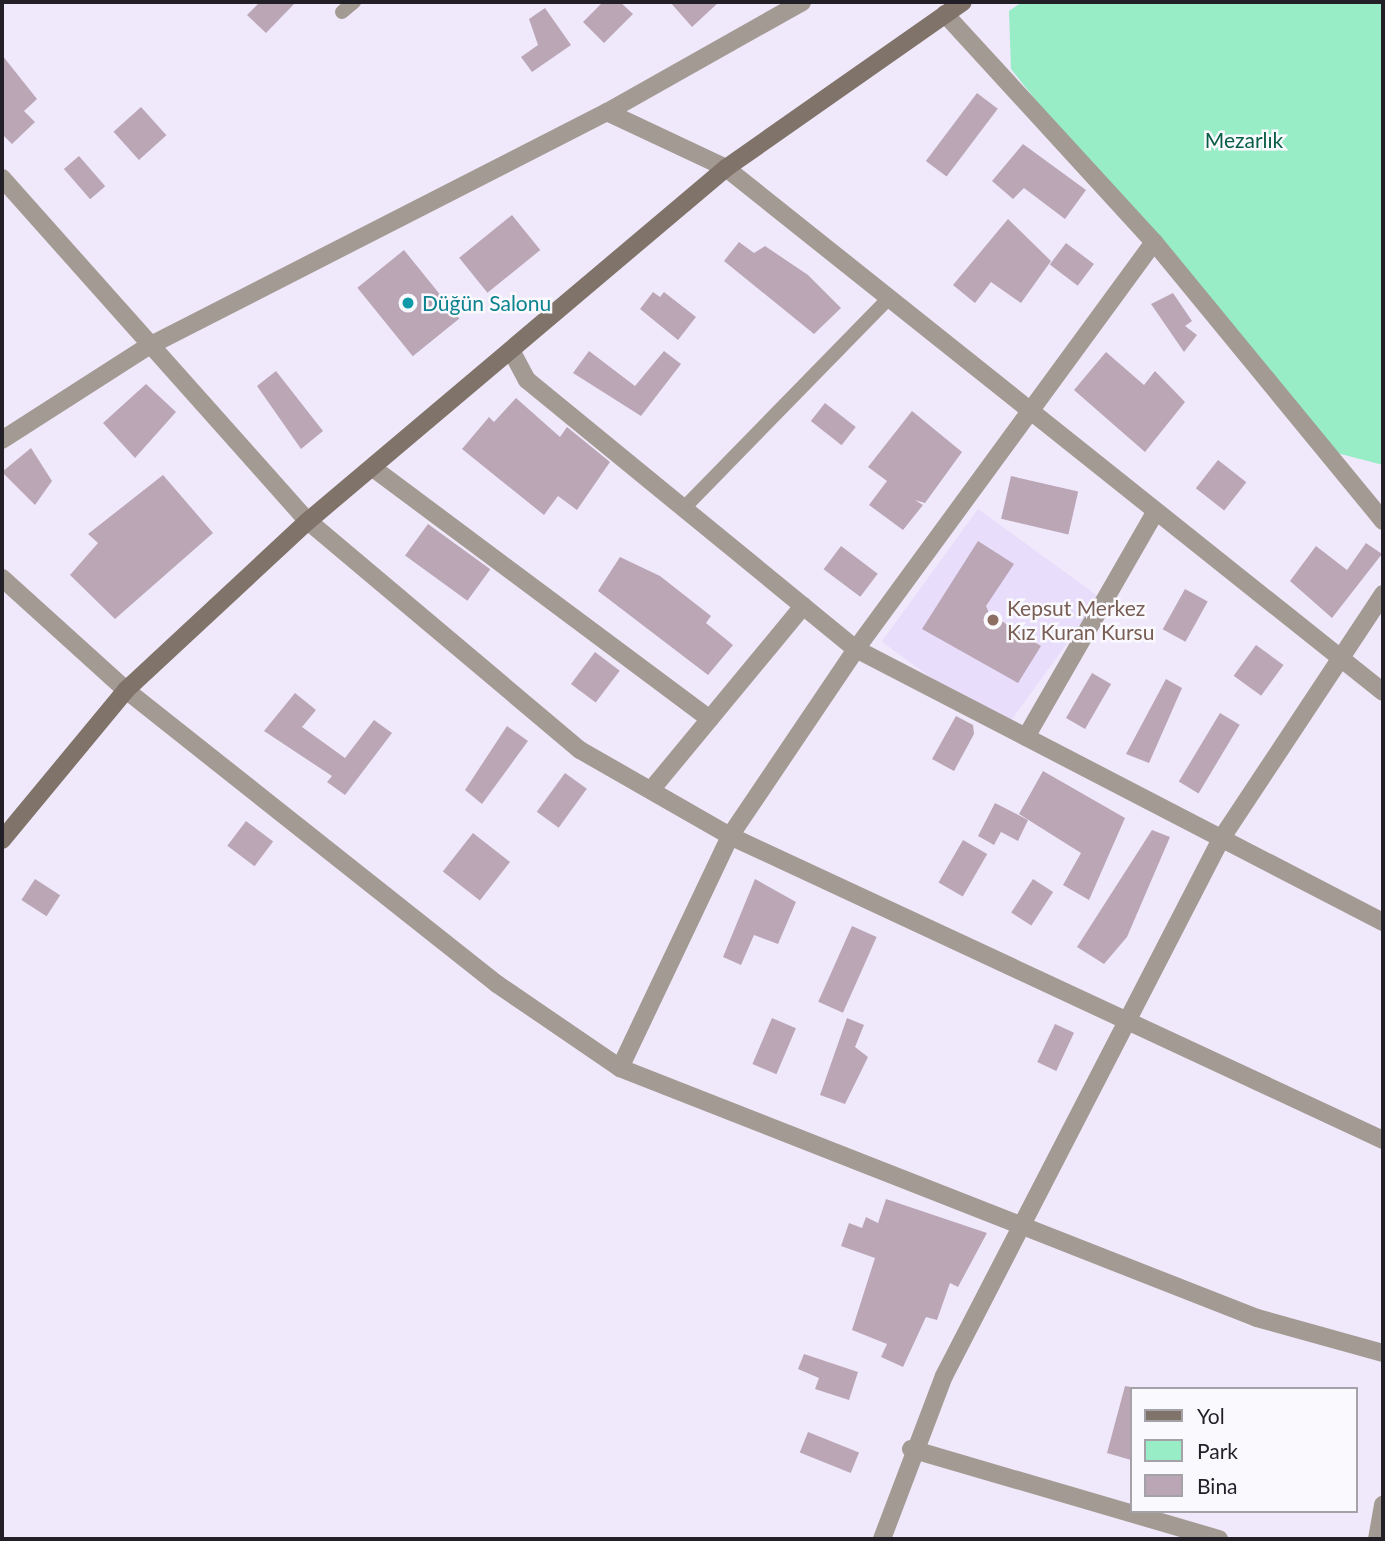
<!DOCTYPE html>
<html>
<head>
<meta charset="utf-8">
<style>
  body { margin:0 }
  #map { position:relative; width:1385px; height:1541px; overflow:hidden; background:#f0e9fb; font-family:Lato,sans-serif }
  div>[style] { position:absolute }
  .built>* { inset:0; background:#e8ddfb; transform-origin:0 0 }
  .green>* { inset:0; background:#98edc7 }
  .building>* { inset:0; background:#bba6b6; transform-origin:0 0 }
  .lane>* { height:14px; margin:-7px; padding:0 7px; transform-origin:7px; border-radius:7px; background:#a49a94 }
  .street>* { height:18px; margin:-9px; padding:0 9px; transform-origin:9px; border-radius:9px; background:#a49a94 }
  .secondary>* { height:18px; margin:-9px; padding:0 9px; transform-origin:9px; border-radius:9px; background:#80736a }
  .dots>* { width:19px; height:19px; translate:-50% -50%; box-sizing:border-box; border:4px solid #faf9fe; border-radius:50% }
  span { translate:-50% -50%; white-space:nowrap; text-align:center; line-height:1.15; -webkit-text-stroke:5px #faf9fe; paint-order:stroke }
  .park-label { font-size:21px; color:#075e42 }
  .culture-label { font-size:21px; color:#0d838f }
  .left { translate:0 -50%; text-align:left }
  .education-label { font-size:21px; color:#785e54 }
  .frame { position:absolute; inset:0; border:4px solid #221f27; pointer-events:none }
  .legend { position:absolute; left:1130px; top:1387px; width:228px; height:126px; box-sizing:border-box; background:#faf9fe; border:2px solid #a4a2a8; margin:0; padding:9px 12px; list-style:none; font-size:21px; color:#221f27 }
  .legend li { display:flex; align-items:center; gap:14px; height:35px }
  .legend b { width:35px; border:2px solid #a4a2a8 }
</style>
</head>
<body>
<div id="map">
  <div class="built">
    <i style="left:978px;top:509px;width:151px;height:164px;rotate:36deg"></i>
  </div>
  <div class="green">
    <i style="clip-path:polygon(1022px 2px,1383px 2px,1383px 465px,1310px 446px,1011px 69px,1009px 11px)"></i>
  </div>
  <div class="building">
    <i style="clip-path:polygon(260px 2px,296px 2px,266px 33px,247px 15px)"></i>
    <i style="clip-path:polygon(603px 2px,620px 2px,633px 14px,604px 43px,583px 22px)"></i>
    <i style="clip-path:polygon(670px 2px,719px 2px,692px 27px)"></i>
    <i style="clip-path:polygon(545px 8px,571px 45px,532px 72px,521px 57px,538px 45px,529px 19px)"></i>
    <i style="clip-path:polygon(2px 55px,37px 99px,24px 111px,35px 122px,12px 144px,2px 134px)"></i>
    <i style="left:977px;top:93px;width:26px;height:85px;rotate:37deg"></i>
    <i style="left:141px;top:107px;width:38px;height:37px;rotate:48deg"></i>
    <i style="clip-path:polygon(1023px 144px,1086px 190px,1065px 219px,1024px 188px,1013px 199px,992px 181px)"></i>
    <i style="left:79px;top:156px;width:40px;height:20px;rotate:49deg"></i>
    <i style="left:512px;top:215px;width:45px;height:68px;rotate:51deg"></i>
    <i style="clip-path:polygon(1008px 219px,1051px 261px,1021px 303px,991px 282px,975px 303px,953px 285px)"></i>
    <i style="clip-path:polygon(739px 242px,754px 253px,765px 246px,808px 275px,841px 308px,814px 334px,724px 261px)"></i>
    <i style="left:1066px;top:243px;width:35px;height:27px;rotate:37deg"></i>
    <i style="left:404px;top:250px;width:88px;height:60px;rotate:51deg"></i>
    <i style="clip-path:polygon(653px 292px,660px 297px,664px 292px,696px 317px,678px 340px,640px 309px)"></i>
    <i style="clip-path:polygon(1173px 293px,1192px 321px,1185px 326px,1197px 335px,1184px 352px,1151px 304px)"></i>
    <i style="clip-path:polygon(589px 351px,635px 386px,664px 351px,681px 364px,641px 416px,573px 373px)"></i>
    <i style="clip-path:polygon(1106px 352px,1144px 385px,1155px 371px,1185px 402px,1145px 452px,1074px 390px)"></i>
    <i style="clip-path:polygon(276px 371px,323px 431px,301px 449px,257px 386px)"></i>
    <i style="clip-path:polygon(146px 384px,176px 412px,135px 458px,103px 423px)"></i>
    <i style="clip-path:polygon(516px 398px,560px 437px,567px 427px,610px 462px,577px 510px,558px 496px,544px 515px,462px 449px,489px 417px,494px 422px)"></i>
    <i style="left:825px;top:403px;width:39px;height:23px;rotate:38deg"></i>
    <i style="clip-path:polygon(912px 411px,962px 452px,925px 503px,915px 500px,923px 505px,903px 530px,869px 505px,887px 481px,868px 467px)"></i>
    <i style="clip-path:polygon(31px 448px,52px 481px,35px 505px,2px 472px)"></i>
    <i style="left:1218px;top:460px;width:36px;height:36px;rotate:38deg"></i>
    <i style="clip-path:polygon(163px 475px,213px 533px,115px 619px,70px 575px,98px 543px,88px 534px)"></i>
    <i style="left:1011px;top:476px;width:69px;height:44px;rotate:13deg"></i>
    <i style="left:428px;top:524px;width:77px;height:39px;rotate:36deg"></i>
    <i style="clip-path:polygon(978px 541px,1014px 564px,986px 606px,989px 613px,1041px 646px,1018px 683px,922px 629px)"></i>
    <i style="clip-path:polygon(1366px 543px,1382px 554px,1332px 618px,1290px 581px,1316px 546px,1347px 570px)"></i>
    <i style="left:841px;top:546px;width:46px;height:29px;rotate:37deg"></i>
    <i style="clip-path:polygon(620px 557px,660px 576px,711px 616px,706px 623px,733px 645px,708px 675px,598px 591px)"></i>
    <i style="left:1185px;top:589px;width:26px;height:46px;rotate:29deg"></i>
    <i style="left:1256px;top:645px;width:34px;height:38px;rotate:36deg"></i>
    <i style="left:595px;top:652px;width:31px;height:40px;rotate:37deg"></i>
    <i style="left:1092px;top:673px;width:22px;height:52px;rotate:30deg"></i>
    <i style="clip-path:polygon(1166px 679px,1182px 688px,1149px 763px,1126px 754px)"></i>
    <i style="clip-path:polygon(295px 693px,316px 710px,302px 727px,345px 758px,374px 720px,392px 733px,345px 795px,327px 782px,332px 776px,264px 731px)"></i>
    <i style="left:1220px;top:713px;width:23px;height:80px;rotate:31deg"></i>
    <i style="clip-path:polygon(956px 716px,973px 725px,974px 734px,954px 771px,932px 759px)"></i>
    <i style="clip-path:polygon(507px 726px,528px 741px,482px 804px,465px 790px)"></i>
    <i style="clip-path:polygon(1043px 771px,1125px 818px,1089px 900px,1063px 885px,1081px 853px,1019px 814px)"></i>
    <i style="left:565px;top:773px;width:27px;height:48px;rotate:36deg"></i>
    <i style="clip-path:polygon(995px 803px,1028px 820px,1018px 841px,1001px 832px,994px 845px,978px 836px)"></i>
    <i style="left:246px;top:821px;width:34px;height:31px;rotate:37deg"></i>
    <i style="clip-path:polygon(1152px 830px,1170px 837px,1127px 937px,1104px 964px,1077px 947px)"></i>
    <i style="left:473px;top:833px;width:47px;height:49px;rotate:38deg"></i>
    <i style="left:963px;top:840px;width:28px;height:49px;rotate:30deg"></i>
    <i style="left:35px;top:879px;width:30px;height:25px;rotate:33deg"></i>
    <i style="clip-path:polygon(755px 879px,796px 902px,778px 944px,754px 935px,741px 965px,723px 957px)"></i>
    <i style="left:1033px;top:879px;width:24px;height:40px;rotate:33deg"></i>
    <i style="left:852px;top:926px;width:27px;height:83px;rotate:24deg"></i>
    <i style="left:772px;top:1018px;width:26px;height:50px;rotate:23deg"></i>
    <i style="clip-path:polygon(847px 1018px,864px 1025px,855px 1047px,868px 1057px,845px 1104px,820px 1095px)"></i>
    <i style="left:1055px;top:1024px;width:21px;height:42px;rotate:25deg"></i>
    <i style="clip-path:polygon(886px 1199px,987px 1233px,958px 1287px,950px 1283px,937px 1320px,926px 1317px,903px 1367px,881px 1357px,887px 1344px,852px 1330px,875px 1258px,841px 1246px,849px 1223px,862px 1228px,866px 1217px,878px 1223px)"></i>
    <i style="clip-path:polygon(804px 1354px,858px 1372px,849px 1400px,815px 1389px,819px 1378px,798px 1369px)"></i>
    <i style="clip-path:polygon(1125px 1386px,1131px 1387px,1131px 1460px,1107px 1453px)"></i>
    <i style="left:808px;top:1432px;width:55px;height:22px;rotate:22deg"></i>
  </div>
  <div class="lane">
    <i style="left:342px;top:12px;width:16px;rotate:-40deg"></i>
    <i style="left:684px;top:508px;width:292px;rotate:-45.7deg"></i>
  </div>
  <div class="street">
    <i style="left:945px;top:14px;width:309px;rotate:47.5deg"></i>
    <i style="left:1154px;top:242px;width:361px;rotate:50.6deg"></i>
    <i style="left:607px;top:112px;width:132px;rotate:25.2deg"></i>
    <i style="left:726px;top:168px;width:840px;rotate:38.57deg"></i>
    <i style="left:2px;top:178px;width:460px;rotate:48.3deg"></i>
    <i style="left:308px;top:521px;width:356px;rotate:40.1deg"></i>
    <i style="left:580px;top:750px;width:173px;rotate:29.8deg"></i>
    <i style="left:730px;top:836px;width:720px;rotate:24.96deg"></i>
    <i style="left:512px;top:352px;width:32px;rotate:62deg"></i>
    <i style="left:527px;top:380px;width:425px;rotate:39.3deg"></i>
    <i style="left:856px;top:649px;width:594px;rotate:27.39deg"></i>
    <i style="left:2px;top:440px;width:172px;rotate:-32.7deg"></i>
    <i style="left:147px;top:347px;width:517px;rotate:-27.06deg"></i>
    <i style="left:607px;top:112px;width:224px;rotate:-29.4deg"></i>
    <i style="left:373px;top:468px;width:420px;rotate:36.7deg"></i>
    <i style="left:2px;top:578px;width:167px;rotate:42.1deg"></i>
    <i style="left:126px;top:690px;width:473px;rotate:38.4deg"></i>
    <i style="left:497px;top:984px;width:149px;rotate:34.3deg"></i>
    <i style="left:620px;top:1068px;width:684px;rotate:21.43deg"></i>
    <i style="left:1257px;top:1318px;width:131px;rotate:15.5deg"></i>
    <i style="left:1026px;top:737px;width:258px;rotate:-60.1deg"></i>
    <i style="left:651px;top:790px;width:239px;rotate:-50.4deg"></i>
    <i style="left:620px;top:1068px;width:257px;rotate:-64.6deg"></i>
    <i style="left:730px;top:836px;width:225px;rotate:-56deg"></i>
    <i style="left:856px;top:649px;width:504px;rotate:-53.79deg"></i>
    <i style="left:911px;top:1449px;width:321px;rotate:16.3deg"></i>
    <i style="left:882px;top:1539px;width:174px;rotate:-69.2deg"></i>
    <i style="left:944px;top:1376px;width:604px;rotate:-62.71deg"></i>
    <i style="left:1221px;top:839px;width:294px;rotate:-56.5deg"></i>
    <i style="left:1377px;top:1539px;width:35px;rotate:-80deg"></i>
  </div>
  <div class="secondary">
    <i style="left:2px;top:840px;width:195px;rotate:-50.4deg"></i>
    <i style="left:126px;top:690px;width:248px;rotate:-42.9deg"></i>
    <i style="left:308px;top:521px;width:547px;rotate:-40.18deg"></i>
    <i style="left:726px;top:168px;width:289px;rotate:-35deg"></i>
  </div>
  <div class="dots">
    <i style="left:408px;top:303px;background:#0f9aa8"></i>
    <i style="left:993px;top:620px;background:#8d6e63"></i>
  </div>
  <div class="park-label">
    <span style="left:1244px;top:140px">Mezarlık</span>
  </div>
  <div class="culture-label">
    <span class="left" style="left:422px;top:303px">Düğün Salonu</span>
  </div>
  <div class="education-label">
    <span class="left" style="left:1007px;top:620px">Kepsut Merkez<br>Kız Kuran Kursu</span>
  </div>
  <div class="frame"></div>
  <ul class="legend">
  <li><b style="height:9px;background:#80736a"></b>Yol</li>
  <li><b style="height:19px;background:#98edc7"></b>Park</li>
  <li><b style="height:19px;background:#bba6b6"></b>Bina</li>
  </ul>
</div>
</body>
</html>
